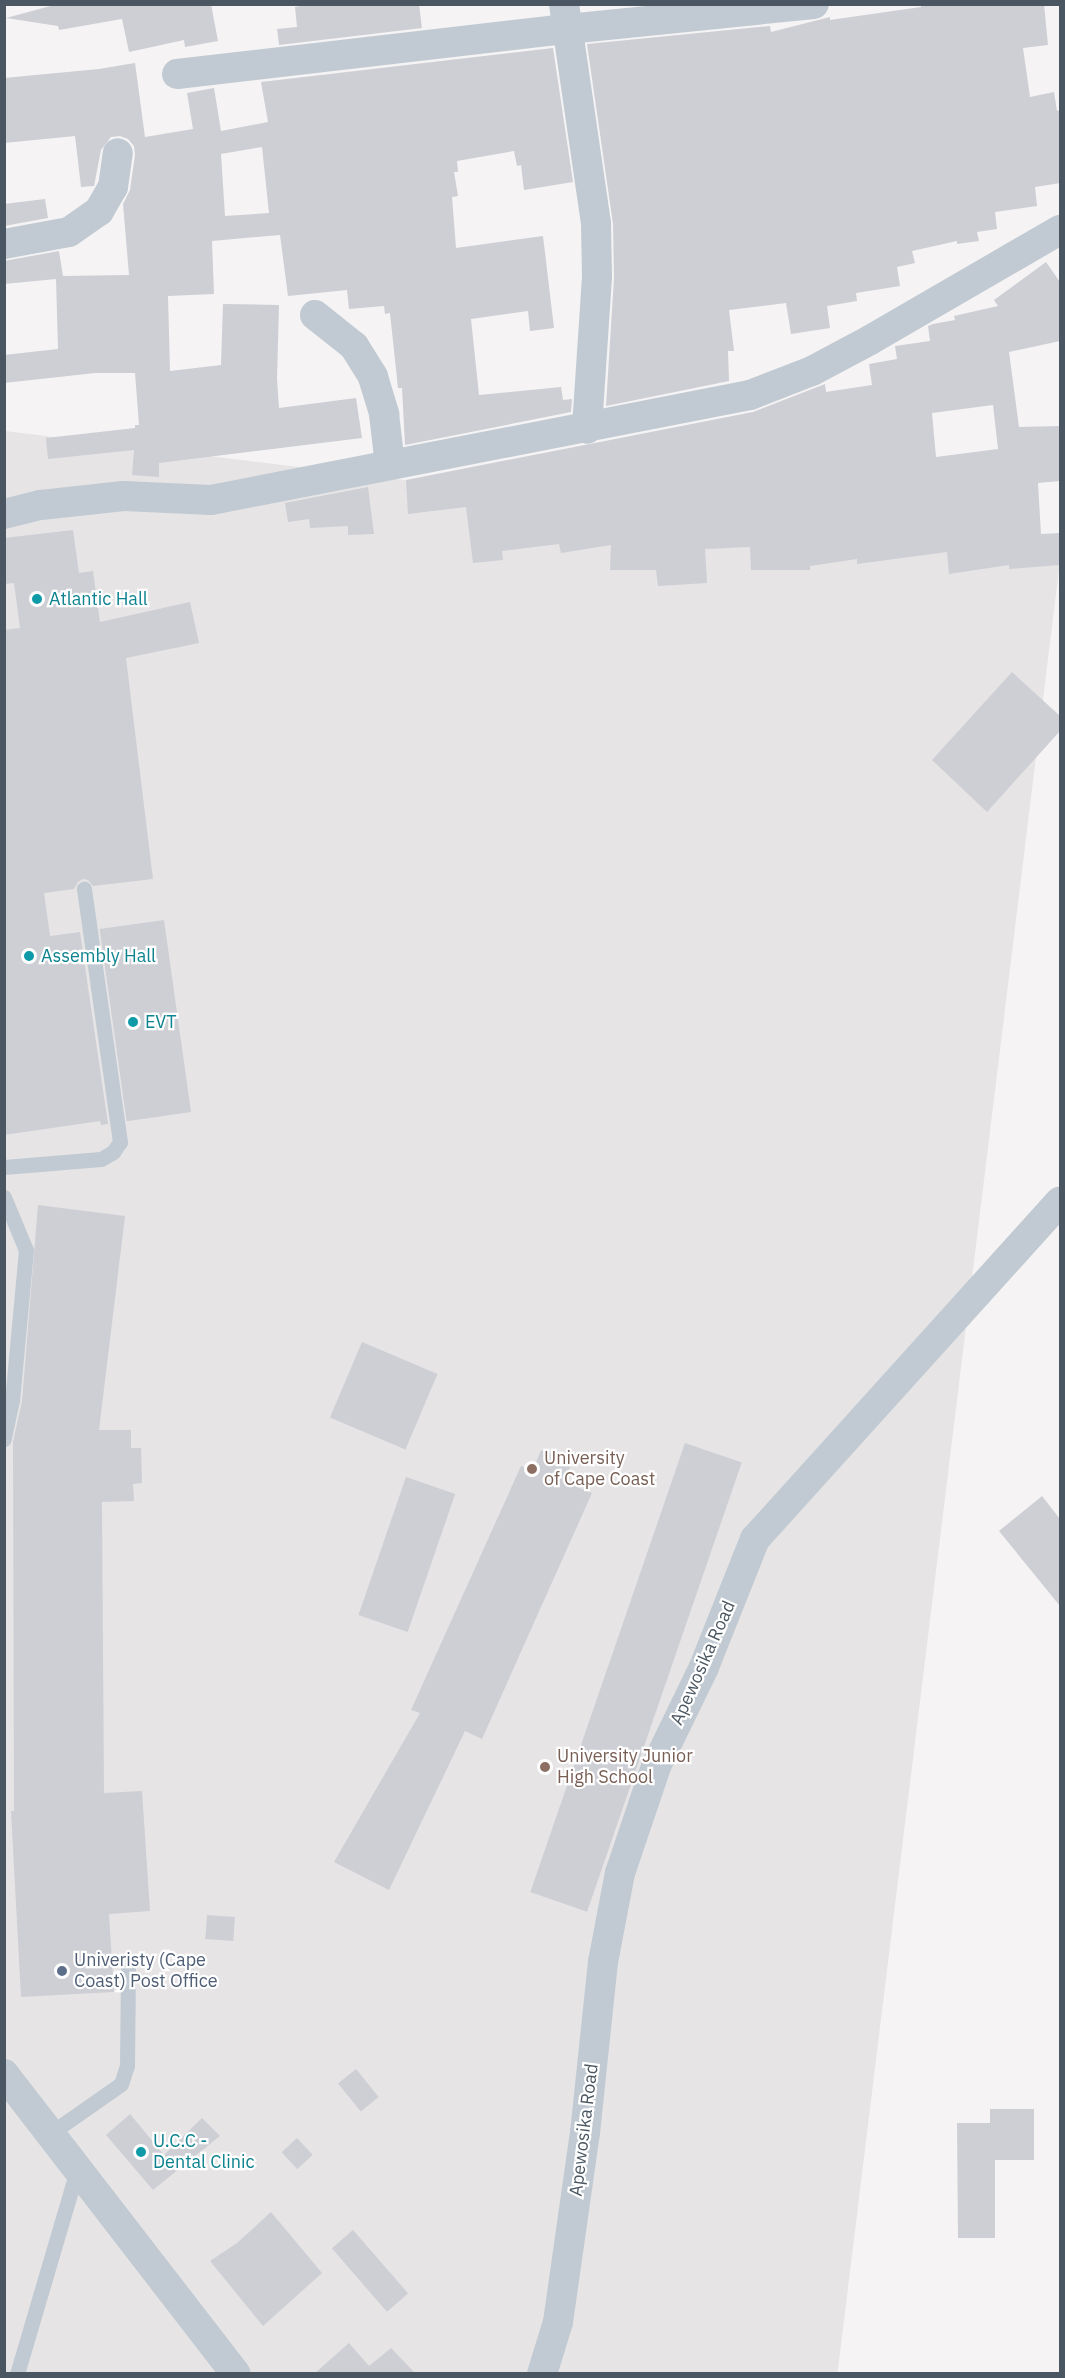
<!DOCTYPE html>
<html>
<head>
<meta charset="utf-8">
<style>
  body { margin:0 }
  #map { position:relative; width:1065px; height:2378px; overflow:hidden; background:#f5f3f3; font-family:"IBM Plex Sans",sans-serif }
  div>[style] { position:absolute }
  .education>* { inset:0; background:#e6e4e5; transform-origin:0 0 }
  .building>* { inset:0; background:#cdcfd5; transform-origin:0 0 }
  .service>* { height:15px; margin:-7.5px; padding:0 7.5px; transform-origin:7.5px; border-radius:7.5px; background:#c1cad2 }
  .minor>* { height:30px; margin:-15px; padding:0 15px; transform-origin:15px; border-radius:15px; background:#c1cad2 }
  .dots>* { width:16px; height:16px; translate:-50% -50%; box-sizing:border-box; border:3px solid #fff; border-radius:50% }
  span { translate:-50% -50%; white-space:nowrap; text-align:center; line-height:1.15; -webkit-text-stroke:4.5px #fff; paint-order:stroke }
  .culture-label { font-size:18px; color:#0d838f }
  .left { translate:0 -50%; text-align:left }
  .education-label { font-size:18px; color:#785e54 }
  .street-label { font-size:18px; color:#4a5661 }
  .service-label { font-size:18px; color:#4e5e75 }
  .frame { position:absolute; inset:0; border:6px solid #4a5661; pointer-events:none }
</style>
</head>
<body>
<div id="map">
  <div class="education">
    <i style="left:5px;top:431px;width:1063px;height:1943px;rotate:7deg"></i>
  </div>
  <div class="building">
    <i style="clip-path:polygon(58px 4px,211px 4px,218px 41px,185px 47px,184px 40px,129px 52px,122px 19px,59px 30px,58px 26px,6px 18px)"></i>
    <i style="clip-path:polygon(312px 4px,419px 4px,422px 28px,279px 45px,277px 29px,297px 27px,295px 7px)"></i>
    <i style="clip-path:polygon(921px 4px,1044px 4px,1048px 45px,1023px 48px,1030px 97px,1054px 92px,1057px 111px,1060px 110px,1060px 183px,1035px 187px,1037px 206px,995px 212px,997px 229px,977px 232px,979px 241px,957px 244px,957px 241px,912px 251px,915px 263px,897px 267px,900px 286px,856px 293px,857px 301px,827px 306px,830px 328px,791px 334px,786px 303px,729px 310px,734px 351px,728px 351px,729px 381px,606px 406px,614px 278px,613px 224px,587px 44px,770px 26px,771px 32px,830px 17px,830px 20px,921px 7px)"></i>
    <i style="clip-path:polygon(evenodd,553px 48px,573px 182px,524px 190px,521px 165px,517px 166px,514px 151px,457px 161px,458px 172px,454px 172px,458px 196px,452px 197px,456px 248px,543px 236px,554px 328px,530px 331px,528px 311px,471px 319px,479px 395px,561px 387px,563px 400px,572px 399px,571px 412px,405px 445px,402px 388px,398px 388px,390px 313px,385px 314px,384px 306px,349px 309px,347px 290px,288px 296px,280px 235px,212px 241px,214px 294px,168px 296px,170px 371px,221px 365px,223px 304px,279px 305px,277px 379px,279px 408px,356px 398px,362px 438px,159px 463px,159px 477px,132px 475px,134px 450px,48px 459px,46px 438px,135px 428px,135px 425px,139px 425px,135px 373px,95px 373px,4px 383px,4px 355px,58px 349px,56px 279px,4px 284px,4px 261px,59px 251px,63px 276px,129px 275px,123px 204px,130px 190px,135px 155px,134px 146px,128px 139px,120px 136px,111px 137px,101px 150px,94px 186px,81px 187px,75px 136px,4px 143px,4px 78px,99px 69px,135px 63px,145px 137px,193px 129px,187px 93px,214px 88px,221px 131px,268px 122px,261px 82px,553px 48px,262px 147px,269px 213px,225px 216px,221px 154px,262px 147px)"></i>
    <i style="clip-path:polygon(45px 199px,48px 218px,4px 226px,4px 204px)"></i>
    <i style="clip-path:polygon(evenodd,1046px 262px,1060px 282px,1060px 341px,1009px 352px,1019px 427px,1060px 426px,1060px 481px,1038px 483px,1041px 534px,1060px 533px,1060px 565px,1009px 569px,1009px 565px,949px 574px,947px 552px,857px 564px,857px 559px,810px 566px,810px 570px,751px 570px,750px 547px,705px 549px,707px 583px,658px 586px,656px 570px,610px 570px,611px 545px,561px 553px,559px 544px,502px 551px,503px 560px,473px 563px,466px 507px,408px 514px,406px 480px,753px 412px,825px 384px,826px 392px,872px 385px,869px 364px,897px 359px,895px 346px,930px 341px,928px 326px,933px 324px,955px 320px,954px 316px,998px 306px,994px 300px,1046px 262px,993px 405px,998px 449px,936px 457px,932px 413px,993px 405px)"></i>
    <i style="clip-path:polygon(368px 487px,374px 534px,348px 535px,348px 526px,310px 528px,309px 519px,288px 522px,285px 503px)"></i>
    <i style="clip-path:polygon(73px 530px,79px 573px,93px 571px,100px 622px,190px 602px,199px 643px,126px 658px,153px 879px,93px 886px,88px 880px,83px 879px,78px 882px,74px 889px,44px 893px,50px 936px,80px 932px,108px 1124px,101px 1125px,100px 1121px,4px 1135px,4px 630px,20px 628px,14px 583px,4px 584px,4px 538px)"></i>
    <i style="clip-path:polygon(1012px 672px,1060px 716px,1060px 731px,987px 812px,932px 760px)"></i>
    <i style="left:164px;top:920px;width:194px;height:65px;rotate:82deg"></i>
    <i style="clip-path:polygon(38px 1205px,125px 1216px,99px 1430px,131px 1430px,131px 1448px,141px 1448px,142px 1483px,133px 1484px,134px 1501px,102px 1502px,104px 1793px,142px 1791px,150px 1911px,109px 1914px,114px 1992px,21px 1997px,11px 1811px,14px 1811px,13px 1442px,22px 1401px)"></i>
    <i style="left:362px;top:1342px;width:82px;height:82px;rotate:23deg"></i>
    <i style="left:685px;top:1443px;width:60px;height:475px;rotate:19deg"></i>
    <i style="clip-path:polygon(541px 1450px,572px 1462px,564px 1482px,592px 1493px,482px 1739px,465px 1731px,389px 1890px,334px 1862px,420px 1713px,411px 1710px,521px 1466px,533px 1470px)"></i>
    <i style="left:406px;top:1477px;width:52px;height:146px;rotate:19deg"></i>
    <i style="clip-path:polygon(1042px 1496px,1060px 1519px,1060px 1606px,999px 1531px)"></i>
    <i style="left:207px;top:1915px;width:28px;height:24px;rotate:4deg"></i>
    <i style="left:356px;top:2069px;width:36px;height:23px;rotate:51deg"></i>
    <i style="clip-path:polygon(990px 2109px,1034px 2109px,1034px 2160px,995px 2160px,995px 2238px,958px 2238px,957px 2123px,990px 2123px)"></i>
    <i style="clip-path:polygon(130px 2114px,164px 2155px,202px 2118px,220px 2136px,153px 2190px,106px 2135px)"></i>
    <i style="left:297px;top:2138px;width:23px;height:21px;rotate:47deg"></i>
    <i style="clip-path:polygon(271px 2212px,322px 2273px,263px 2326px,210px 2261px,237px 2243px)"></i>
    <i style="left:353px;top:2230px;width:84px;height:28px;rotate:49deg"></i>
    <i style="clip-path:polygon(349px 2343px,369px 2366px,391px 2348px,415px 2373px,315px 2373px)"></i>
  </div>
  <div class="service">
    <i style="left:4px;top:1167px;width:97px;rotate:-4.7deg"></i>
    <i style="left:101px;top:1159px;width:14px;rotate:-30deg"></i>
    <i style="left:113px;top:1152px;width:12px;rotate:-55deg"></i>
    <i style="left:120px;top:1142px;width:256px;rotate:-98.1deg"></i>
    <i style="left:4px;top:1197px;width:57px;rotate:67.5deg"></i>
    <i style="left:26px;top:1250px;width:151px;rotate:95.3deg"></i>
    <i style="left:12px;top:1400px;width:40px;rotate:102deg"></i>
    <i style="left:51px;top:2133px;width:85px;rotate:-35deg"></i>
    <i style="left:121px;top:2084px;width:19px;rotate:-72deg"></i>
    <i style="left:127px;top:2066px;width:96px;rotate:-89.4deg"></i>
    <i style="left:17px;top:2374px;width:213px;rotate:-73.6deg"></i>
  </div>
  <div class="minor">
    <i style="left:564px;top:4px;width:222px;rotate:81.7deg"></i>
    <i style="left:596px;top:224px;width:53px;rotate:88.9deg"></i>
    <i style="left:597px;top:277px;width:152px;rotate:93.8deg"></i>
    <i style="left:177px;top:74px;width:394px;rotate:-6.6deg"></i>
    <i style="left:568px;top:29px;width:247px;rotate:-5.8deg"></i>
    <i style="left:4px;top:244px;width:66px;rotate:-10.5deg"></i>
    <i style="left:69px;top:232px;width:37px;rotate:-35deg"></i>
    <i style="left:99px;top:211px;width:28px;rotate:-60deg"></i>
    <i style="left:113px;top:187px;width:34px;rotate:-82deg"></i>
    <i style="left:315px;top:315px;width:50px;rotate:38.5deg"></i>
    <i style="left:354px;top:346px;width:36px;rotate:58deg"></i>
    <i style="left:373px;top:377px;width:39px;rotate:73deg"></i>
    <i style="left:384px;top:414px;width:51px;rotate:83.3deg"></i>
    <i style="left:4px;top:514px;width:38px;rotate:-14deg"></i>
    <i style="left:41px;top:505px;width:83px;rotate:-6.2deg"></i>
    <i style="left:124px;top:496px;width:87px;rotate:2.6deg"></i>
    <i style="left:211px;top:500px;width:549px;rotate:-11.02deg"></i>
    <i style="left:750px;top:395px;width:66px;rotate:-21.2deg"></i>
    <i style="left:812px;top:371px;width:66px;rotate:-28.1deg"></i>
    <i style="left:870px;top:340px;width:220px;rotate:-30.1deg"></i>
    <i style="left:4px;top:2074px;width:379px;rotate:52.3deg"></i>
    <i style="left:542px;top:2374px;width:54px;rotate:-72.9deg"></i>
    <i style="left:558px;top:2322px;width:191px;rotate:-81.9deg"></i>
    <i style="left:585px;top:2133px;width:172px;rotate:-84deg"></i>
    <i style="left:603px;top:1962px;width:91px;rotate:-79.2deg"></i>
    <i style="left:620px;top:1873px;width:115px;rotate:-71.3deg"></i>
    <i style="left:657px;top:1764px;width:108px;rotate:-64.1deg"></i>
    <i style="left:704px;top:1667px;width:138px;rotate:-68.3deg"></i>
    <i style="left:755px;top:1539px;width:455px;rotate:-47.9deg"></i>
  </div>
  <div class="dots">
    <i style="left:37px;top:599px;background:#0f9aa8"></i>
    <i style="left:29px;top:956px;background:#0f9aa8"></i>
    <i style="left:133px;top:1022px;background:#0f9aa8"></i>
    <i style="left:532px;top:1469px;background:#8d6e63"></i>
    <i style="left:545px;top:1767px;background:#8d6e63"></i>
    <i style="left:62px;top:1971px;background:#5c6f8a"></i>
    <i style="left:141px;top:2152px;background:#0f9aa8"></i>
  </div>
  <div class="culture-label">
    <span class="left" style="left:49px;top:599px">Atlantic Hall</span>
    <span class="left" style="left:41px;top:956px">Assembly Hall</span>
    <span class="left" style="left:145px;top:1022px">EVT</span>
    <span class="left" style="left:153px;top:2152px">U.C.C -<br>Dental Clinic</span>
  </div>
  <div class="education-label">
    <span class="left" style="left:544px;top:1469px">University<br>of Cape Coast</span>
    <span class="left" style="left:557px;top:1767px">University Junior<br>High School</span>
  </div>
  <div class="street-label">
    <span style="left:703px;top:1663px;rotate:-66deg">Apewosika Road</span>
    <span style="left:584px;top:2130px;rotate:-83deg">Apewosika Road</span>
  </div>
  <div class="service-label">
    <span class="left" style="left:74px;top:1971px">Univeristy (Cape<br>Coast) Post Office</span>
  </div>
  <div class="frame"></div>
</div>
</body>
</html>
